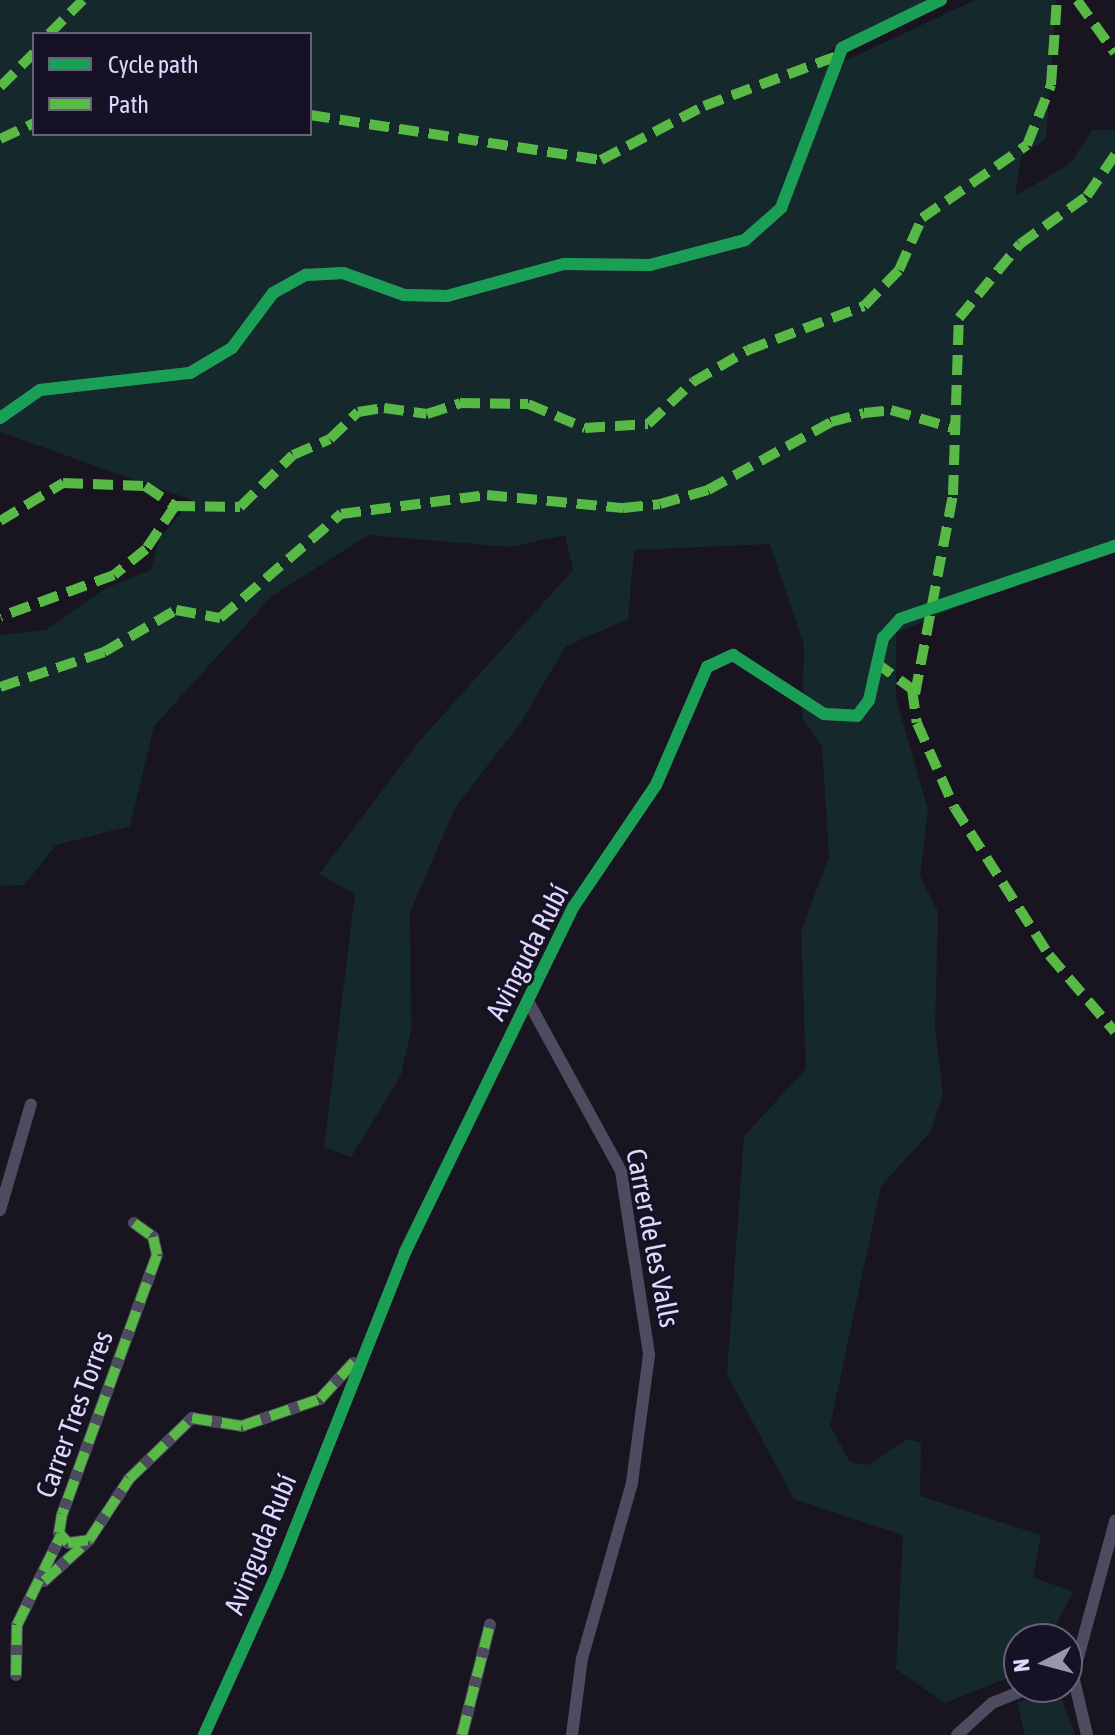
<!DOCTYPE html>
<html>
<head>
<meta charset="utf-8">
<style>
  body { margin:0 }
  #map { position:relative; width:1115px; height:1735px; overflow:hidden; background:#181520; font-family:"Asap Condensed",sans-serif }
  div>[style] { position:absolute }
  .green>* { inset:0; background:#15292c }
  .street>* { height:12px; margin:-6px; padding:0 6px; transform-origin:6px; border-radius:6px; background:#4e4b60 }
  .quiet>* { height:10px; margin-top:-5px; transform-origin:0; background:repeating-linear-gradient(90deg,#58b947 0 20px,transparent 0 30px) }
  .cycleway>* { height:12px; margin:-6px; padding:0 6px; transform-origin:6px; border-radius:6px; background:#1a9f57 }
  span { translate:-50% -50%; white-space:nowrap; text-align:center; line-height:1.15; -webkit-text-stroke:6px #161124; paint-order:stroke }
  .street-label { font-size:28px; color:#e0d8fc }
  .legend { position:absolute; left:32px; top:32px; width:280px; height:104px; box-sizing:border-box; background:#161124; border:2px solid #67617a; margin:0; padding:10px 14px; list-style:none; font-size:24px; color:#e0d8fc }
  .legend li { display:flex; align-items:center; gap:16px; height:40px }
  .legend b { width:40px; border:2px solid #67617a }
  .north { position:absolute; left:1003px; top:1623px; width:80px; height:80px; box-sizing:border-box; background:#161124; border:2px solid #67617a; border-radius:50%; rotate:264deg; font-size:22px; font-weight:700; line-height:32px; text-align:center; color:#e0d8fc }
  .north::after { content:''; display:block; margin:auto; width:28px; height:36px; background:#9a94af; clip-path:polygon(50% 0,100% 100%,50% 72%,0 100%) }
</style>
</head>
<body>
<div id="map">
  <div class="green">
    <i style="clip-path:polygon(evenodd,0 0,931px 0,826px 53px,843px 62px,975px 0,1056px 0,1046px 139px,1021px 156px,1015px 196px,1070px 164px,1092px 130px,1115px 130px,1115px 540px,896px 633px,896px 699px,928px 810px,920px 876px,938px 912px,935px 1029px,943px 1094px,931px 1131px,881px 1186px,830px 1426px,850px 1462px,869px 1465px,907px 1439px,921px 1443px,920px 1496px,1041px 1535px,1033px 1577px,1073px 1592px,1049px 1639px,1019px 1639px,1015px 1675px,945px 1703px,896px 1669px,903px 1535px,794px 1499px,727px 1374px,744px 1136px,806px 1069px,801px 931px,829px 857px,822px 746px,802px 718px,804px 645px,770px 544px,634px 550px,628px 619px,566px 646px,521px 722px,455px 808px,410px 912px,411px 1030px,401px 1075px,351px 1157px,324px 1147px,355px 894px,319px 874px,423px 737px,573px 570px,565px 535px,510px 547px,368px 535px,272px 596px,154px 726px,130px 826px,56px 845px,24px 885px,0 886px,0 635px,46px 630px,106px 588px,151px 570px,159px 539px,192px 500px,0 432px,0 0,34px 34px,310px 34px,310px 134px,34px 134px,34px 34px)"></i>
    <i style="clip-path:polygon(1060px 1695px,1075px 1735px,1025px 1735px,1017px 1702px)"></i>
  </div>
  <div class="street">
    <i style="left:0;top:418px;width:49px;rotate:-35deg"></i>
    <i style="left:40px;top:390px;width:151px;rotate:-6.5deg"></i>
    <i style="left:190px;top:373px;width:49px;rotate:-30.8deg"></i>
    <i style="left:232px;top:348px;width:69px;rotate:-53.3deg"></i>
    <i style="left:273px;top:293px;width:38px;rotate:-29deg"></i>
    <i style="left:306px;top:275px;width:37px;rotate:-3deg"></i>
    <i style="left:343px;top:273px;width:65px;rotate:19.8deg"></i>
    <i style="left:404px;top:295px;width:43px;rotate:1.3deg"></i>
    <i style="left:447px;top:296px;width:121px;rotate:-15.3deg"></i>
    <i style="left:564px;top:264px;width:86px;rotate:0.7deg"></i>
    <i style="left:650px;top:265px;width:98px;rotate:-14.7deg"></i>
    <i style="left:745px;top:240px;width:48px;rotate:-41.6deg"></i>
    <i style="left:781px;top:208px;width:171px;rotate:-69.1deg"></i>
    <i style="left:842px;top:48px;width:110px;rotate:-25.9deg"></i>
    <i style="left:529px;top:1003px;width:192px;rotate:61.3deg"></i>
    <i style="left:621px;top:1171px;width:186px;rotate:81.3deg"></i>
    <i style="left:649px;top:1355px;width:129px;rotate:97.6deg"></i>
    <i style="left:632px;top:1483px;width:182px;rotate:105.9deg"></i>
    <i style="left:582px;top:1658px;width:78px;rotate:97.4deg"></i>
    <i style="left:0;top:1210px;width:110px;rotate:-73.7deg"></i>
    <i style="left:134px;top:1223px;width:24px;rotate:36deg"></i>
    <i style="left:153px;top:1237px;width:18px;rotate:77deg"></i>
    <i style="left:157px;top:1255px;width:276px;rotate:110.1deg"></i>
    <i style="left:62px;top:1514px;width:19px;rotate:99deg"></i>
    <i style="left:59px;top:1533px;width:13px;rotate:48deg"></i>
    <i style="left:68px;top:1543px;width:21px;rotate:-8deg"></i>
    <i style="left:89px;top:1540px;width:73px;rotate:-56.7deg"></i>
    <i style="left:129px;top:1479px;width:88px;rotate:-44.1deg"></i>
    <i style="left:192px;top:1418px;width:51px;rotate:9.1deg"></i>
    <i style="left:242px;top:1426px;width:83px;rotate:-19.1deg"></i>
    <i style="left:320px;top:1399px;width:49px;rotate:-47.5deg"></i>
    <i style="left:44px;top:1581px;width:61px;rotate:-42.3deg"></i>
    <i style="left:16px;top:1675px;width:50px;rotate:-88.9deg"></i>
    <i style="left:17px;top:1625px;width:100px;rotate:-63.9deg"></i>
    <i style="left:204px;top:1735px;width:177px;rotate:-65.6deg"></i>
    <i style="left:277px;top:1574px;width:347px;rotate:-68.3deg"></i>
    <i style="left:405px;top:1252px;width:385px;rotate:-64deg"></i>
    <i style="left:574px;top:906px;width:146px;rotate:-55.9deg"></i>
    <i style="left:656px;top:785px;width:129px;rotate:-66.6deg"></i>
    <i style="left:707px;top:667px;width:29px;rotate:-25deg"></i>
    <i style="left:733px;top:655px;width:108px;rotate:33deg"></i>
    <i style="left:824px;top:714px;width:33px;rotate:3deg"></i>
    <i style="left:857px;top:716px;width:20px;rotate:-53deg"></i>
    <i style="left:869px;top:700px;width:64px;rotate:-77.3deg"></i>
    <i style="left:883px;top:638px;width:25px;rotate:-48deg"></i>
    <i style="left:900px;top:619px;width:227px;rotate:-18.8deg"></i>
    <i style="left:462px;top:1735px;width:114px;rotate:-75.8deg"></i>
    <i style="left:957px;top:1735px;width:47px;rotate:-42.4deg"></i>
    <i style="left:992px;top:1703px;width:43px;rotate:-21.8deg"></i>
    <i style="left:1087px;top:1735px;width:61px;rotate:-103.3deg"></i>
    <i style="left:1073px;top:1676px;width:161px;rotate:-74.8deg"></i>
  </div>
  <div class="quiet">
    <i style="left:1077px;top:0;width:65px;rotate:54.4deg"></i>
    <i style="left:49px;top:34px;width:48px;rotate:-45deg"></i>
    <i style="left:0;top:87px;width:48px;rotate:-45deg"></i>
    <i style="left:310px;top:115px;width:294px;rotate:8.8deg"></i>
    <i style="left:601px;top:160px;width:116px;rotate:-27.7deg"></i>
    <i style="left:704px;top:106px;width:142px;rotate:-20.6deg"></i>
    <i style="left:0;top:139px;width:38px;rotate:-25deg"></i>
    <i style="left:175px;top:506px;width:65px;rotate:0.9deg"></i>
    <i style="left:240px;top:507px;width:74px;rotate:-44.5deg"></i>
    <i style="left:293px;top:455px;width:40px;rotate:-23.4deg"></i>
    <i style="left:330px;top:439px;width:39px;rotate:-44deg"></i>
    <i style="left:358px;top:412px;width:26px;rotate:-9deg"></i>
    <i style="left:384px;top:408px;width:43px;rotate:7.9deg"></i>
    <i style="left:427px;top:414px;width:35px;rotate:-18deg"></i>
    <i style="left:460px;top:403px;width:68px;rotate:0.8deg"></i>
    <i style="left:528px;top:404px;width:62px;rotate:22.8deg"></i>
    <i style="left:585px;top:428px;width:63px;rotate:-3.6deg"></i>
    <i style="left:648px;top:424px;width:62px;rotate:-43deg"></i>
    <i style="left:693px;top:382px;width:64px;rotate:-30.2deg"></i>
    <i style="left:748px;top:350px;width:124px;rotate:-20.8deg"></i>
    <i style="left:864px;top:306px;width:50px;rotate:-45.8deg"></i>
    <i style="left:899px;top:270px;width:57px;rotate:-66.1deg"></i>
    <i style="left:922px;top:218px;width:128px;rotate:-34.8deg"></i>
    <i style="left:1027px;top:145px;width:65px;rotate:-68.2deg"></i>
    <i style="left:1051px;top:85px;width:85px;rotate:-86deg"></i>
    <i style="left:0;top:521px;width:74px;rotate:-31.1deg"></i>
    <i style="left:63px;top:483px;width:82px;rotate:2.1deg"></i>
    <i style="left:145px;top:486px;width:36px;rotate:34deg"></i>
    <i style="left:175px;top:506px;width:52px;rotate:124deg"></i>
    <i style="left:146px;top:549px;width:41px;rotate:140.9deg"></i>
    <i style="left:114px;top:575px;width:121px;rotate:159.8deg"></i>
    <i style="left:875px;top:662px;width:46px;rotate:36.1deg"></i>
    <i style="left:912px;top:689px;width:34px;rotate:82deg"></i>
    <i style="left:917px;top:723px;width:92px;rotate:66.2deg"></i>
    <i style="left:954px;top:807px;width:176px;rotate:57.3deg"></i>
    <i style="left:1049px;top:955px;width:101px;rotate:49.4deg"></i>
    <i style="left:0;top:687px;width:110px;rotate:-18.6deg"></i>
    <i style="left:104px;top:652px;width:83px;rotate:-30.3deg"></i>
    <i style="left:176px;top:610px;width:45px;rotate:10.3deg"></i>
    <i style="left:220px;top:618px;width:160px;rotate:-40.7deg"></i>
    <i style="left:341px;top:514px;width:147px;rotate:-7.4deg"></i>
    <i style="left:487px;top:495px;width:137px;rotate:5.5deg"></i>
    <i style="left:623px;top:508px;width:37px;rotate:-6deg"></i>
    <i style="left:660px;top:504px;width:50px;rotate:-16.3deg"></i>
    <i style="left:708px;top:490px;width:141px;rotate:-28.9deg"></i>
    <i style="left:831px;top:422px;width:34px;rotate:-15deg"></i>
    <i style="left:864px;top:413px;width:27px;rotate:-6deg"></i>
    <i style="left:891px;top:410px;width:65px;rotate:16.2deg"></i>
    <i style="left:915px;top:694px;width:203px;rotate:-79.2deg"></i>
    <i style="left:953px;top:495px;width:177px;rotate:-88.1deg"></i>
    <i style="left:959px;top:318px;width:96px;rotate:-50.5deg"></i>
    <i style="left:1020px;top:244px;width:82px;rotate:-35.6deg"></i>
    <i style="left:1087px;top:196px;width:50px;rotate:-55.7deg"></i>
    <i style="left:134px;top:1223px;width:24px;rotate:36deg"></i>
    <i style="left:153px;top:1237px;width:18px;rotate:77deg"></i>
    <i style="left:157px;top:1255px;width:276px;rotate:110.1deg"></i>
    <i style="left:62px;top:1514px;width:19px;rotate:99deg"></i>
    <i style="left:59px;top:1533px;width:13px;rotate:48deg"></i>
    <i style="left:68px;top:1543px;width:21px;rotate:-8deg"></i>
    <i style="left:89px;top:1540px;width:73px;rotate:-56.7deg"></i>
    <i style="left:129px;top:1479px;width:88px;rotate:-44.1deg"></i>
    <i style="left:192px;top:1418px;width:51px;rotate:9.1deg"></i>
    <i style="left:242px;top:1426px;width:83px;rotate:-19.1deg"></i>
    <i style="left:320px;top:1399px;width:52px;rotate:-47.4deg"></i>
    <i style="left:44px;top:1581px;width:61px;rotate:-42.3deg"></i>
    <i style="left:16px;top:1675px;width:50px;rotate:-88.9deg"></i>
    <i style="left:17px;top:1625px;width:100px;rotate:-63.9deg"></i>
    <i style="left:462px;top:1735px;width:114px;rotate:-75.8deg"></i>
  </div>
  <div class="cycleway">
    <i style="left:0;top:418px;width:49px;rotate:-35deg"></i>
    <i style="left:40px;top:390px;width:151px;rotate:-6.5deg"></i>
    <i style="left:190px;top:373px;width:49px;rotate:-30.8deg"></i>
    <i style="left:232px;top:348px;width:69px;rotate:-53.3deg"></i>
    <i style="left:273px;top:293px;width:38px;rotate:-29deg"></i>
    <i style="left:306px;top:275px;width:37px;rotate:-3deg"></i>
    <i style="left:343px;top:273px;width:65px;rotate:19.8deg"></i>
    <i style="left:404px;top:295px;width:43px;rotate:1.3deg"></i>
    <i style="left:447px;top:296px;width:121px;rotate:-15.3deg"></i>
    <i style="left:564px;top:264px;width:86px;rotate:0.7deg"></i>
    <i style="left:650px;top:265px;width:98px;rotate:-14.7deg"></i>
    <i style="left:745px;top:240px;width:48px;rotate:-41.6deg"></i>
    <i style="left:781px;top:208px;width:171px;rotate:-69.1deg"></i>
    <i style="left:842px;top:48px;width:110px;rotate:-25.9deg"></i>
    <i style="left:204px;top:1735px;width:177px;rotate:-65.6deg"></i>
    <i style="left:277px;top:1574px;width:347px;rotate:-68.3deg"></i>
    <i style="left:405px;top:1252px;width:385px;rotate:-64deg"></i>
    <i style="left:574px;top:906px;width:146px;rotate:-55.9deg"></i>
    <i style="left:656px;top:785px;width:129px;rotate:-66.6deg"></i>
    <i style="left:707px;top:667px;width:29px;rotate:-25deg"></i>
    <i style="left:733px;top:655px;width:108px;rotate:33deg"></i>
    <i style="left:824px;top:714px;width:33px;rotate:3deg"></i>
    <i style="left:857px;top:716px;width:20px;rotate:-53deg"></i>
    <i style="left:869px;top:700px;width:64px;rotate:-77.3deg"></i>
    <i style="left:883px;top:638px;width:25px;rotate:-48deg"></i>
    <i style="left:900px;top:619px;width:227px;rotate:-18.8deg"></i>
  </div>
  <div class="street-label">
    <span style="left:527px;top:952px;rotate:-63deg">Avinguda Rubí</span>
    <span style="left:653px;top:1238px;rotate:79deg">Carrer de les Valls</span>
    <span style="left:74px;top:1414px;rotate:-70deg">Carrer Tres Torres</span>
    <span style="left:260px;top:1544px;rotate:-68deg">Avinguda Rubí</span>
  </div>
  <ul class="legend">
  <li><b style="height:10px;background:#1a9f57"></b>Cycle path</li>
  <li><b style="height:10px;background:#58b947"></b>Path</li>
  </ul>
  <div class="north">N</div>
</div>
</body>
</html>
